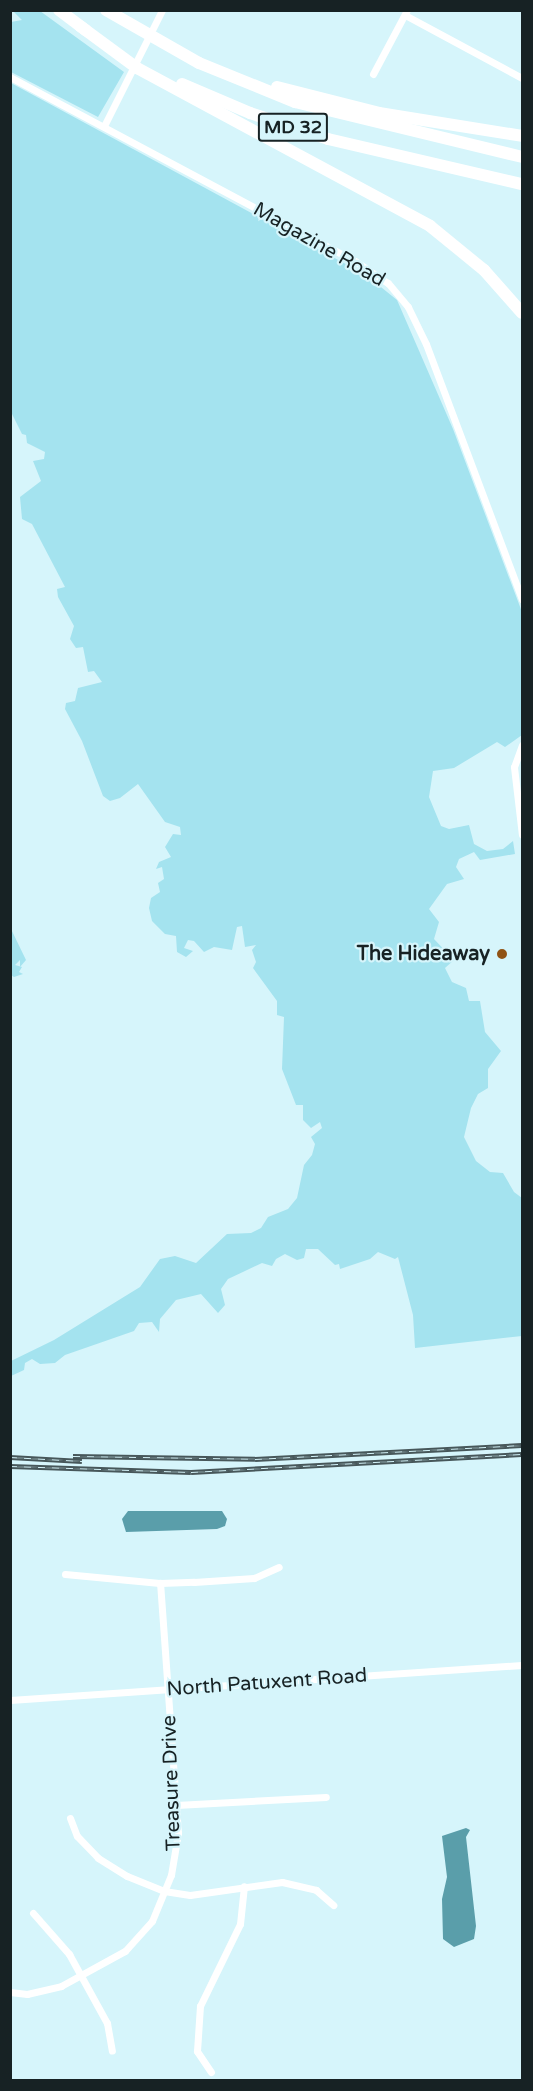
<!DOCTYPE html>
<html>
<head>
<meta charset="utf-8">
<style>
  body { margin:0 }
  #map { position:relative; width:533px; height:2091px; overflow:hidden; background:#d6f5fb; font-family:"Varela Round",sans-serif }
  div>[style] { position:absolute }
  .green>* { inset:0; background:#a4e3ef }
  .water>* { inset:0; background:#5a9eaa }
  .minor>* { height:7px; margin:-3.5px; padding:0 3.5px; transform-origin:3.5px; border-radius:3.5px; background:#fff }
  .motorway>* { height:12px; margin:-6px; padding:0 6px; transform-origin:6px; border-radius:6px; background:#fff }
  .rail>* { height:4.5px; margin-top:-2.25px; transform-origin:0; background:repeating-linear-gradient(90deg,#d6f5fb 0 7px,#47575a 0 14px); box-sizing:border-box; border-block:2px solid #47575a }
  .dots>* { width:16px; height:16px; translate:-50% -50%; box-sizing:border-box; border:3px solid #d6f5fb; border-radius:50% }
  span { translate:-50% -50%; white-space:nowrap; text-align:center; line-height:1.15; -webkit-text-stroke:4.5px #d6f5fb; paint-order:stroke }
  .shield-label span { padding:2px 4px; background:#d6f5fb; border:2px solid; border-radius:4px; -webkit-text-stroke-width:0 }
  .shield-label { font-size:18px; color:#172224; font-weight:700 }
  .street-label { font-size:20px; color:#172224 }
  .poi-label { font-size:20px; color:#172224; font-weight:700 }
  .right { translate:-100% -50%; text-align:right }
  .frame { position:absolute; inset:0; border:12px solid #172224; pointer-events:none }
</style>
</head>
<body>
<div id="map">
  <div class="green">
    <i style="clip-path:polygon(13px 11px,40px 11px,124px 72px,98px 117px,11px 72px,11px 22px,22px 20px)"></i>
    <i style="clip-path:polygon(11px 83px,366px 275px,397px 300px,453px 429px,522px 612px,522px 735px,505px 747px,497px 742px,454px 768px,433px 771px,429px 797px,441px 826px,449px 829px,469px 825px,474px 844px,487px 851px,503px 849px,513px 841px,515px 854px,480px 860px,474px 852px,459px 859px,456px 867px,464px 879px,447px 884px,429px 909px,439px 922px,434px 939px,454px 960px,445px 968px,452px 982px,466px 988px,469px 1001px,480px 1001px,485px 1032px,501px 1051px,488px 1069px,488px 1088px,478px 1094px,471px 1108px,464px 1137px,476px 1161px,490px 1172px,503px 1173px,514px 1192px,522px 1198px,522px 1336px,415px 1348px,413px 1315px,398px 1257px,395px 1259px,378px 1252px,370px 1259px,340px 1269px,339px 1264px,335px 1265px,318px 1249px,306px 1249px,304px 1258px,297px 1260px,285px 1254px,276px 1259px,272px 1266px,262px 1263px,228px 1279px,221px 1289px,225px 1305px,218px 1313px,201px 1294px,176px 1300px,160px 1319px,159px 1332px,152px 1322px,139px 1323px,134px 1331px,65px 1355px,55px 1363px,40px 1364px,32px 1359px,25px 1363px,24px 1370px,11px 1376px,11px 1361px,54px 1340px,140px 1287px,160px 1259px,175px 1256px,196px 1263px,227px 1234px,251px 1233px,261px 1228px,268px 1217px,288px 1209px,297px 1198px,304px 1165px,312px 1155px,315px 1144px,311px 1137px,322px 1128px,320px 1122px,311px 1128px,303px 1120px,303px 1105px,296px 1105px,282px 1069px,284px 1017px,277px 1015px,277px 1001px,253px 968px,256px 962px,252px 950px,256px 945px,245px 947px,242px 926px,237px 927px,232px 950px,214px 947px,204px 952px,194px 941px,188px 940px,184px 948px,193px 951px,186px 957px,177px 952px,176px 936px,165px 934px,152px 921px,149px 908px,151px 898px,160px 892px,158px 883px,164px 879px,162px 867px,156px 869px,159px 862px,171px 857px,165px 847px,173px 834px,181px 835px,180px 827px,165px 822px,138px 784px,120px 798px,110px 801px,103px 796px,82px 741px,65px 709px,66px 703px,75px 701px,78px 688px,102px 682px,94px 671px,88px 672px,83px 647px,76px 648px,70px 639px,74px 626px,58px 597px,57px 589px,65px 587px,32px 524px,22px 519px,20px 497px,41px 481px,33px 461px,44px 459px,45px 452px,27px 443px,26px 435px,22px 434px,11px 412px)"></i>
    <i style="clip-path:polygon(11px 929px,26px 960px,20px 967px,20px 960px,15px 965px,22px 967px,19px 972px,23px 974px,14px 977px,11px 975px)"></i>
  </div>
  <div class="water">
    <i style="clip-path:polygon(128px 1511px,222px 1511px,227px 1519px,225px 1526px,217px 1529px,126px 1532px,122px 1519px)"></i>
    <i style="clip-path:polygon(466px 1828px,470px 1830px,466px 1837px,476px 1926px,474px 1939px,454px 1947px,443px 1939px,442px 1899px,447px 1877px,442px 1836px)"></i>
  </div>
  <div class="minor">
    <i style="left:405px;top:15px;width:133px;rotate:28.3deg"></i>
    <i style="left:373px;top:74px;width:72px;rotate:-62deg"></i>
    <i style="left:10px;top:77px;width:391px;rotate:28.1deg"></i>
    <i style="left:355px;top:261px;width:40px;rotate:34deg"></i>
    <i style="left:388px;top:283px;width:31px;rotate:50deg"></i>
    <i style="left:408px;top:307px;width:41px;rotate:64.1deg"></i>
    <i style="left:426px;top:344px;width:273px;rotate:69.4deg"></i>
    <i style="left:104px;top:126px;width:130px;rotate:-63.4deg"></i>
    <i style="left:522px;top:745px;width:23px;rotate:110deg"></i>
    <i style="left:514px;top:767px;width:68px;rotate:83.3deg"></i>
    <i style="left:65px;top:1574px;width:95px;rotate:5.4deg"></i>
    <i style="left:160px;top:1583px;width:34px;rotate:-2deg"></i>
    <i style="left:194px;top:1582px;width:60px;rotate:-3.8deg"></i>
    <i style="left:254px;top:1578px;width:27px;rotate:-24deg"></i>
    <i style="left:10px;top:1700px;width:513px;rotate:-3.91deg"></i>
    <i style="left:176px;top:1805px;width:150px;rotate:-3.1deg"></i>
    <i style="left:70px;top:1818px;width:19px;rotate:69deg"></i>
    <i style="left:77px;top:1836px;width:30px;rotate:46deg"></i>
    <i style="left:98px;top:1858px;width:34px;rotate:32deg"></i>
    <i style="left:127px;top:1876px;width:40px;rotate:22deg"></i>
    <i style="left:164px;top:1891px;width:26px;rotate:9deg"></i>
    <i style="left:190px;top:1895px;width:93px;rotate:-8deg"></i>
    <i style="left:282px;top:1882px;width:35px;rotate:13deg"></i>
    <i style="left:316px;top:1890px;width:23px;rotate:41deg"></i>
    <i style="left:33px;top:1913px;width:55px;rotate:48.7deg"></i>
    <i style="left:69px;top:1954px;width:79px;rotate:61.2deg"></i>
    <i style="left:107px;top:2023px;width:28px;rotate:80deg"></i>
    <i style="left:10px;top:1992px;width:17px;rotate:7deg"></i>
    <i style="left:27px;top:1994px;width:35px;rotate:-13deg"></i>
    <i style="left:61px;top:1986px;width:73px;rotate:-28.7deg"></i>
    <i style="left:125px;top:1951px;width:40px;rotate:-48deg"></i>
    <i style="left:152px;top:1921px;width:50px;rotate:-67.6deg"></i>
    <i style="left:171px;top:1875px;width:43px;rotate:-80.5deg"></i>
    <i style="left:178px;top:1833px;width:251px;rotate:-94.1deg"></i>
    <i style="left:211px;top:2072px;width:25px;rotate:-124deg"></i>
    <i style="left:197px;top:2051px;width:45px;rotate:-86.2deg"></i>
    <i style="left:200px;top:2006px;width:91px;rotate:-64deg"></i>
    <i style="left:240px;top:1924px;width:38px;rotate:-84deg"></i>
  </div>
  <div class="motorway">
    <i style="left:59px;top:10px;width:34px;rotate:37deg"></i>
    <i style="left:106px;top:10px;width:107px;rotate:29.7deg"></i>
    <i style="left:199px;top:63px;width:104px;rotate:22.1deg"></i>
    <i style="left:295px;top:102px;width:234px;rotate:13.6deg"></i>
    <i style="left:80px;top:26px;width:71px;rotate:36.4deg"></i>
    <i style="left:137px;top:68px;width:333px;rotate:28.3deg"></i>
    <i style="left:430px;top:226px;width:70px;rotate:39.2deg"></i>
    <i style="left:484px;top:270px;width:57px;rotate:48.5deg"></i>
    <i style="left:182px;top:84px;width:74px;rotate:23.1deg"></i>
    <i style="left:250px;top:113px;width:82px;rotate:18.4deg"></i>
    <i style="left:328px;top:139px;width:199px;rotate:13.1deg"></i>
    <i style="left:277px;top:87px;width:105px;rotate:14.3deg"></i>
    <i style="left:379px;top:113px;width:145px;rotate:9.1deg"></i>
  </div>
  <div class="rail">
    <i style="left:73px;top:1456px;width:182px;rotate:0.9deg"></i>
    <i style="left:255px;top:1459px;width:267px;rotate:-3deg"></i>
    <i style="left:10px;top:1457px;width:72px;rotate:3.2deg"></i>
    <i style="left:10px;top:1466px;width:181px;rotate:1.9deg"></i>
    <i style="left:191px;top:1472px;width:331px;rotate:-3.1deg"></i>
  </div>
  <div class="dots">
    <i style="left:502px;top:954px;background:#905315"></i>
  </div>
  <div class="shield-label">
    <span style="left:293px;top:127px">MD 32</span>
  </div>
  <div class="street-label">
    <span style="left:319px;top:245px;rotate:30deg">Magazine Road</span>
    <span style="left:267px;top:1683px;rotate:-4deg">North Patuxent Road</span>
    <span style="left:172px;top:1783px;rotate:-92deg">Treasure Drive</span>
  </div>
  <div class="poi-label">
    <span class="right" style="left:490px;top:954px">The Hideaway</span>
  </div>
  <div class="frame"></div>
</div>
</body>
</html>
